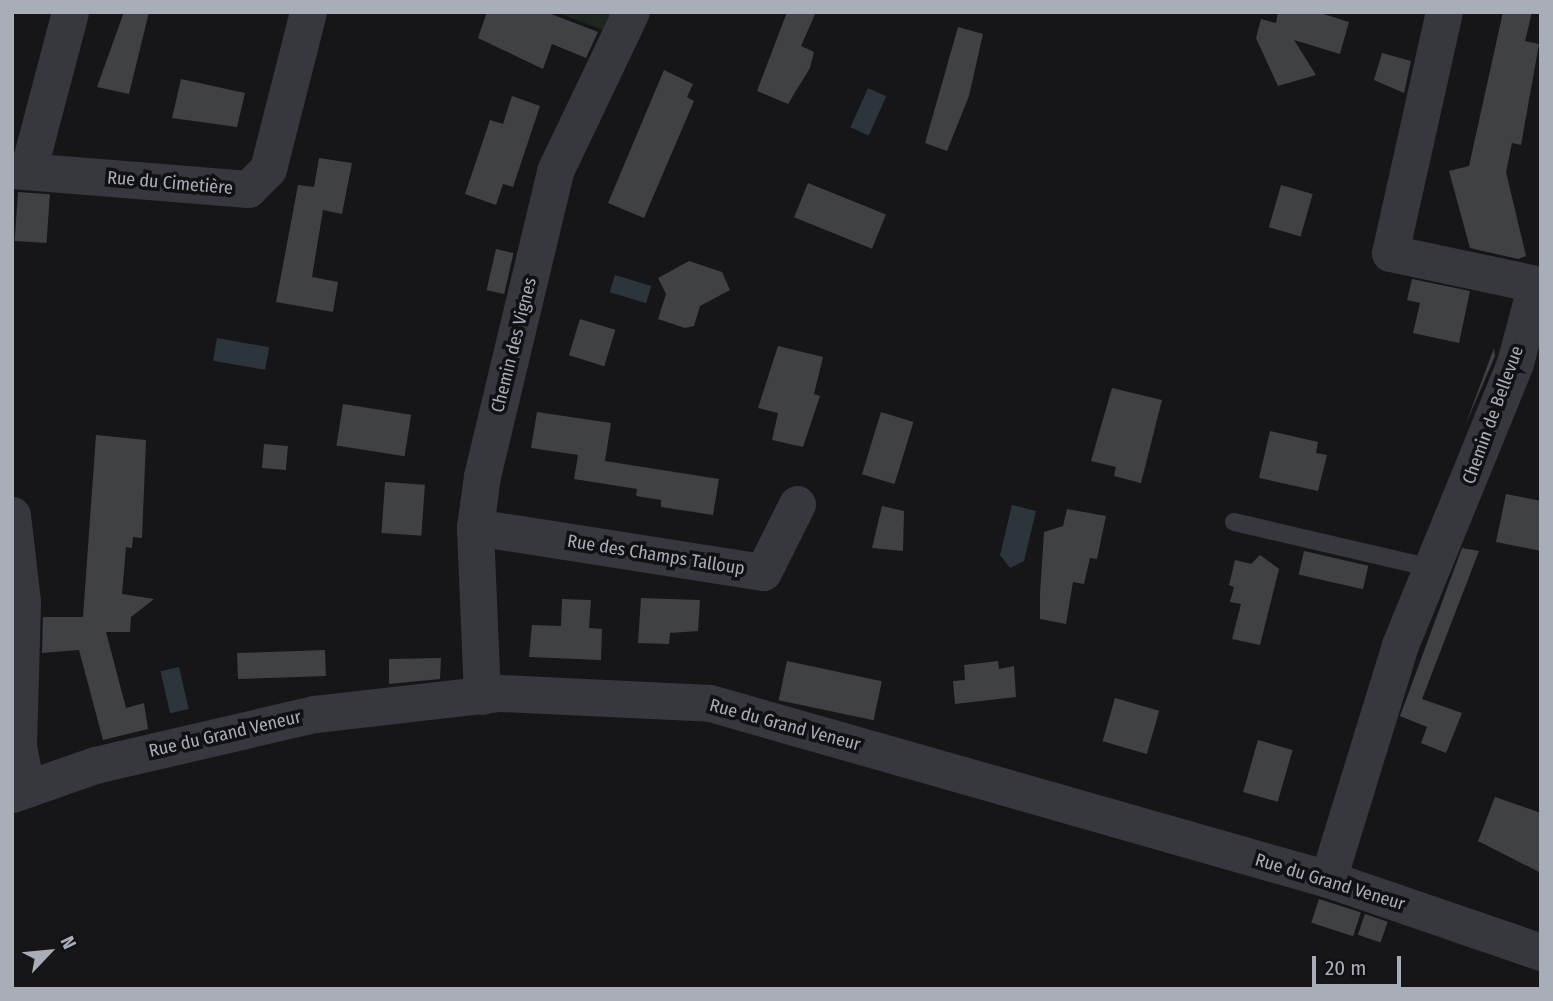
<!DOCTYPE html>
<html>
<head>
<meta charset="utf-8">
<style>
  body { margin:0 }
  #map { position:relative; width:1553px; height:1001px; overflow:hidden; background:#161618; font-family:"Fira Sans Condensed",sans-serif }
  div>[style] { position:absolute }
  .green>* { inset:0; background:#1e261f }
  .water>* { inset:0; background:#2c353c; transform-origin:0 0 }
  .building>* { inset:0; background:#404145; transform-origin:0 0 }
  .lane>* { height:18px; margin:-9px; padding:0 9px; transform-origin:9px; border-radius:9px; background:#37383d }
  .street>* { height:37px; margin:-18.5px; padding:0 18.5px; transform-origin:18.5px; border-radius:18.5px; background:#37383d }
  span { translate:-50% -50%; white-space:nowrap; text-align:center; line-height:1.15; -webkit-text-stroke:7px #111113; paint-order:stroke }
  .street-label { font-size:18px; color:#a8adb8 }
  .frame { position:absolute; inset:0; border:14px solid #a8adb8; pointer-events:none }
  .north { position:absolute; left:14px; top:917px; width:70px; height:70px; -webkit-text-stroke:5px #111113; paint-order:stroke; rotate:64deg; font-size:19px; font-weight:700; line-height:28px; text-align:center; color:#a8adb8 }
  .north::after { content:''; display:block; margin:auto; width:24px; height:32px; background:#a8adb8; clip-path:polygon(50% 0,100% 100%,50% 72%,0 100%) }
  .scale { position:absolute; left:1312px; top:956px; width:89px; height:32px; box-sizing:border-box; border:4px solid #a8adb8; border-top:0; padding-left:9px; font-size:21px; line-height:24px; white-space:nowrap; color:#a8adb8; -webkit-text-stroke:5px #111113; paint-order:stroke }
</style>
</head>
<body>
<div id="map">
  <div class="green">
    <i style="clip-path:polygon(555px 12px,621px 12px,609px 32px)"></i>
  </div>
  <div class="water">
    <i style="left:868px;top:88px;width:20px;height:43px;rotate:24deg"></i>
    <i style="left:615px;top:275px;width:38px;height:18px;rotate:17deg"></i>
    <i style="left:217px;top:338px;width:53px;height:23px;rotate:10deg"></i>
    <i style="clip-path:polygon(1012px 505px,1036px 511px,1024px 561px,1010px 568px,1000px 555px)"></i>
    <i style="left:179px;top:667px;width:43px;height:19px;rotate:77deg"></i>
  </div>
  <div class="building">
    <i style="clip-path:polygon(124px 12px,149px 12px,129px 94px,97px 87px)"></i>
    <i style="clip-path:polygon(487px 12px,546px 12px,598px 32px,586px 58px,552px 44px,543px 69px,478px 38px)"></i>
    <i style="clip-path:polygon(787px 12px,816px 12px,801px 46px,814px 52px,810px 68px,788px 104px,757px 91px)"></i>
    <i style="clip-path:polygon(1278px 12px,1317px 12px,1349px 22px,1340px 54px,1294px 40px,1316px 75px,1278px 86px,1256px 38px,1261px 19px,1276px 23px)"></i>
    <i style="clip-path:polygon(1503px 12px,1532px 12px,1525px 41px,1539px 44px,1521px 145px,1512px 143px,1506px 172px,1526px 256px,1518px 259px,1470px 248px,1449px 171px,1469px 166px)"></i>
    <i style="clip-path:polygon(958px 27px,983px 34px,969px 96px,947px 151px,925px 143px)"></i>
    <i style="clip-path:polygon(1382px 53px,1411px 61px,1404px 93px,1374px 80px)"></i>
    <i style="clip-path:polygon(664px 70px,693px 84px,687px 97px,694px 101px,644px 218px,608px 203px)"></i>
    <i style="clip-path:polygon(181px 79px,245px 93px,237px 127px,172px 118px)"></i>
    <i style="clip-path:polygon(512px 96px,540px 106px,513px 187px,503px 184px,496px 205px,465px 194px,490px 120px,503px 124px)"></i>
    <i style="clip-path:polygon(319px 158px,352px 163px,342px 214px,323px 210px,312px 277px,338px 282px,333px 312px,276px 302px,298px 185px,314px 187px)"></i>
    <i style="left:808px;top:183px;width:84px;height:37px;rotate:22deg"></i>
    <i style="left:1281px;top:185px;width:33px;height:44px;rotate:16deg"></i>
    <i style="left:18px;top:192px;width:32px;height:49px;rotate:4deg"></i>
    <i style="left:496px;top:249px;width:18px;height:42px;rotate:13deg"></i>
    <i style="clip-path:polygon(689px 261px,722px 272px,730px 290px,700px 306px,694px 326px,685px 328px,658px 319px,666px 294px,658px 278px)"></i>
    <i style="clip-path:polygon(1412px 279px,1470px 291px,1459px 343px,1413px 333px,1420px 303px,1407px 300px)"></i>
    <i style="left:580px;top:319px;width:37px;height:38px;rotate:17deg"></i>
    <i style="clip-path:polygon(778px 346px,823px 357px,814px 394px,820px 396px,803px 447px,772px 440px,778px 413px,758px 408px)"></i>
    <i style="clip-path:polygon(1494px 348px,1495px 356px,1465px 426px)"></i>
    <i style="clip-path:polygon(1112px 388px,1162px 400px,1141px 483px,1114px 476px,1116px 467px,1091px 461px)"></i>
    <i style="left:343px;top:404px;width:69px;height:42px;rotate:9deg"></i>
    <i style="clip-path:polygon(537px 412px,611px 423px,605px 461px,719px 479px,713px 515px,661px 507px,661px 500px,636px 496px,637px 489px,574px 479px,578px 455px,531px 448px)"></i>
    <i style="left:881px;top:412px;width:34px;height:65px;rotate:17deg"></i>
    <i style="clip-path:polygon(1270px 431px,1318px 442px,1316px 453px,1327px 455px,1318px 491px,1259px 478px)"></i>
    <i style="clip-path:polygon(96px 435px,146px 440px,142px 538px,133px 537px,132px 548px,126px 547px,122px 594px,154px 599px,131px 617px,130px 632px,106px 632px,126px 708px,144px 703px,148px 729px,103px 740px,79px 650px,42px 653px,43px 617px,83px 617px)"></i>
    <i style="left:264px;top:444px;width:24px;height:24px;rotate:5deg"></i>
    <i style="left:385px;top:482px;width:40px;height:51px;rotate:4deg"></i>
    <i style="clip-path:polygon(1506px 494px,1541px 501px,1541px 551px,1496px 542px)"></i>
    <i style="clip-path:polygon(882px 506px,904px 511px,903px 551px,872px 548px)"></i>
    <i style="clip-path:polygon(1067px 509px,1106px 516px,1097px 559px,1090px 558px,1084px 584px,1073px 582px,1066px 624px,1040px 619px,1040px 594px,1044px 532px,1063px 526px)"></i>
    <i style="clip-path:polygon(1462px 548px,1479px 551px,1422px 699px,1462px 713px,1446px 753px,1421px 743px,1427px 727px,1400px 716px)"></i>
    <i style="left:1304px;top:551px;width:66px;height:24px;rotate:13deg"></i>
    <i style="clip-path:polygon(1260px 555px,1279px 569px,1260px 645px,1232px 639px,1241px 604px,1230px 602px,1234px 587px,1229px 585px,1235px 560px,1251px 564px)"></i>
    <i style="clip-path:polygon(641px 598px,700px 600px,698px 631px,670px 633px,669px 644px,638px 643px)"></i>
    <i style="clip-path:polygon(562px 599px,591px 600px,589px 628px,602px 629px,601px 660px,529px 657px,532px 625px,561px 626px)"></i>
    <i style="left:325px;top:650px;width:26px;height:88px;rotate:88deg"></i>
    <i style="clip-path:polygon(441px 658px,440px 679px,389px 684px,389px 659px)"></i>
    <i style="left:787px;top:661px;width:97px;height:40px;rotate:12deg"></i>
    <i style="clip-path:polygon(998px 661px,999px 669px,1014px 666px,1016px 697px,955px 704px,953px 681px,965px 680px,964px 665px)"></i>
    <i style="left:1115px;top:698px;width:46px;height:45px;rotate:16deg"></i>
    <i style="left:1258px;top:740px;width:36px;height:54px;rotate:16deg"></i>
    <i style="clip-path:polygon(1495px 797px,1541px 813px,1541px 873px,1478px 841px)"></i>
    <i style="left:1319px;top:899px;width:44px;height:25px;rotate:18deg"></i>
    <i style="left:1365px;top:914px;width:24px;height:22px;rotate:19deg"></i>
  </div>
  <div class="lane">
    <i style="left:1234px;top:522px;width:203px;rotate:13.1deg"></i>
  </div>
  <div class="street">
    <i style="left:12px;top:170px;width:237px;rotate:4.6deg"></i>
    <i style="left:248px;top:189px;width:28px;rotate:-45deg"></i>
    <i style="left:268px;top:169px;width:162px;rotate:-75.7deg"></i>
    <i style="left:28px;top:171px;width:164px;rotate:-75.2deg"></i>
    <i style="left:12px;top:515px;width:88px;rotate:83.4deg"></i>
    <i style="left:22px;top:602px;width:144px;rotate:91.6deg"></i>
    <i style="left:18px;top:746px;width:42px;rotate:79deg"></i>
    <i style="left:475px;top:527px;width:291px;rotate:8.9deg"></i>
    <i style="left:763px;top:572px;width:76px;rotate:-63.4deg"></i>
    <i style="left:482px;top:696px;width:169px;rotate:-92.4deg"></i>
    <i style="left:475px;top:527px;width:51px;rotate:-82.2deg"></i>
    <i style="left:482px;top:476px;width:314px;rotate:-76.5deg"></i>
    <i style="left:555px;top:171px;width:176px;rotate:-64.5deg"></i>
    <i style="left:12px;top:794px;width:88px;rotate:-19.3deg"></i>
    <i style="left:95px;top:765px;width:226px;rotate:-13.1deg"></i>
    <i style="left:315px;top:714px;width:186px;rotate:-6.5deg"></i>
    <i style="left:500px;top:693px;width:210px;rotate:2.7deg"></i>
    <i style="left:710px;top:703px;width:643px;rotate:15.9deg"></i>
    <i style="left:1328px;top:879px;width:225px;rotate:18.9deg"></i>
    <i style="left:1328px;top:879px;width:245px;rotate:-72.9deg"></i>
    <i style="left:1400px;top:645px;width:305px;rotate:-67.8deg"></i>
    <i style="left:1515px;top:363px;width:82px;rotate:-75.1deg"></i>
    <i style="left:1536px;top:284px;width:149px;rotate:-168deg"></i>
    <i style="left:1390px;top:253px;width:247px;rotate:-77.4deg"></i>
  </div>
  <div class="street-label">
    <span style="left:170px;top:183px;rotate:5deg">Rue du Cimetière</span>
    <span style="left:514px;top:345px;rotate:-76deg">Chemin des Vignes</span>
    <span style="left:1493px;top:415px;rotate:-70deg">Chemin de Bellevue</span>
    <span style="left:656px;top:555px;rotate:9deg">Rue des Champs Talloup</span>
    <span style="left:785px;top:725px;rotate:15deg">Rue du Grand Veneur</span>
    <span style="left:225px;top:734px;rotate:-13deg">Rue du Grand Veneur</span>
    <span style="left:1330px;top:882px;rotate:17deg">Rue du Grand Veneur</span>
  </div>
  <div class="frame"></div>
  <div class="north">N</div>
  <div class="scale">20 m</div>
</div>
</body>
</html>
